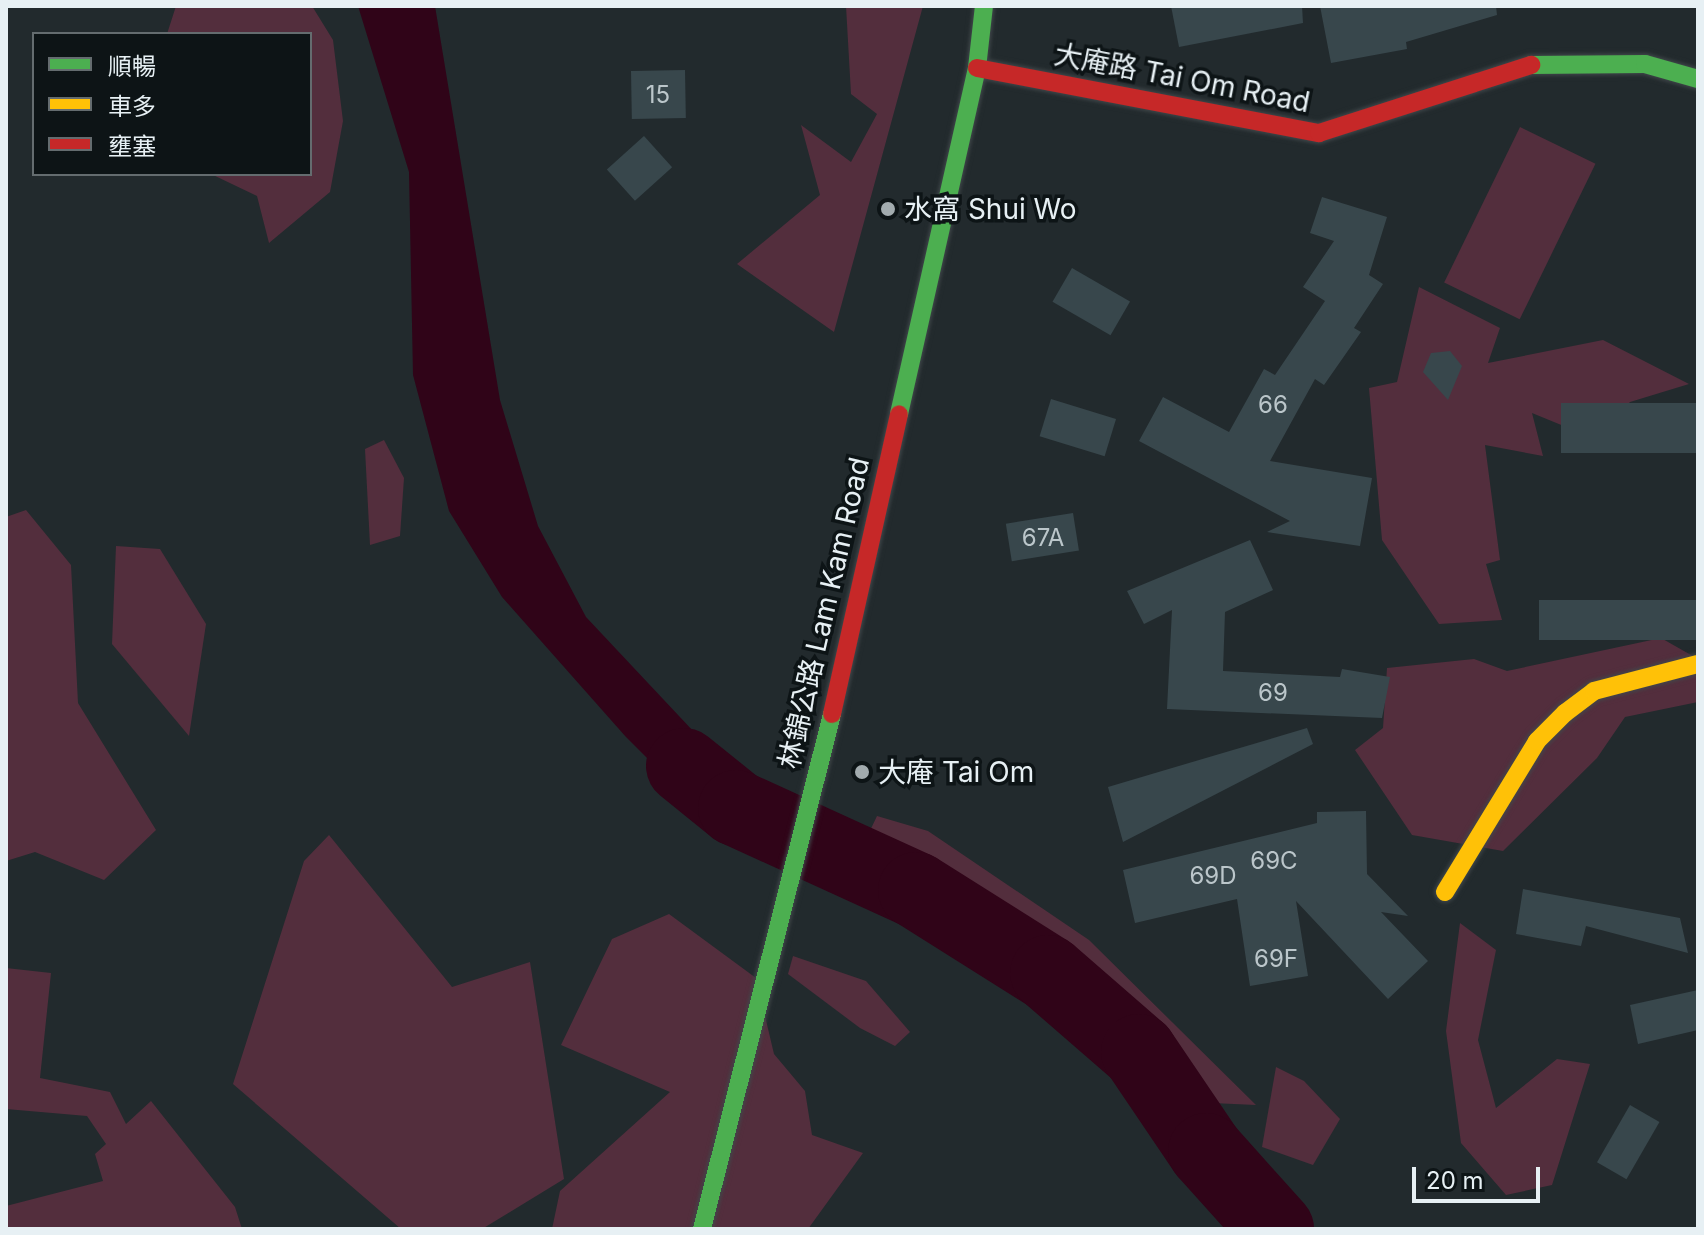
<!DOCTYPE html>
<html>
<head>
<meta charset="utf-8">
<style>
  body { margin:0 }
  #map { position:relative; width:1704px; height:1235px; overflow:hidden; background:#222a2d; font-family:Inter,"Noto Sans TC",sans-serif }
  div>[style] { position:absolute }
  .green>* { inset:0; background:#532e3d; transform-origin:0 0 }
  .water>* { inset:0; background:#300418 }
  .river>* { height:76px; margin:-38px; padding:0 38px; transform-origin:38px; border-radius:38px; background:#300418 }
  .building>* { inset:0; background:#38474c; transform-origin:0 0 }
  .roads { filter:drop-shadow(0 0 2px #40474a) drop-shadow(0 0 2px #40474a) }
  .fast>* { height:18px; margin:-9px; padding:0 9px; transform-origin:9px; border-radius:9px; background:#4caf50 }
  .slow>* { height:18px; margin:-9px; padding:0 9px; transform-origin:9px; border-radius:9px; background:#ffc107 }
  .jam>* { height:18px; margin:-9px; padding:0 9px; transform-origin:9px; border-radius:9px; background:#c62828 }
  .dots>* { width:22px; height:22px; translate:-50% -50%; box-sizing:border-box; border:4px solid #0d1416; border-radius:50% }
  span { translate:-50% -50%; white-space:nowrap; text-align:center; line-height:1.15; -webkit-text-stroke:7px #0d1416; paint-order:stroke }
  .number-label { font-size:24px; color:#bbc6ca }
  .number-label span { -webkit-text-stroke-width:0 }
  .street-label { font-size:28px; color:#e7f0f4 }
  .poi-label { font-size:28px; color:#e7f0f4 }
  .left { translate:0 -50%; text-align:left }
  .frame { position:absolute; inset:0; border:8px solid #e7f0f4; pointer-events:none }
  .legend { position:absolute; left:32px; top:32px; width:280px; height:144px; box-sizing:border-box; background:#0d1416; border:2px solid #646c6f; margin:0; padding:10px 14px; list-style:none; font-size:24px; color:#e7f0f4 }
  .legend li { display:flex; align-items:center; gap:16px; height:40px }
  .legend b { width:40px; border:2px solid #646c6f }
  .scale { position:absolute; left:1412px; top:1167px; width:128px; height:36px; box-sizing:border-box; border:4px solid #e7f0f4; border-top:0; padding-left:10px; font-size:24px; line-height:28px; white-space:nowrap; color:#e7f0f4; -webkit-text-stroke:6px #0d1416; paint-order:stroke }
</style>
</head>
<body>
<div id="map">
  <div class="green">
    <i style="clip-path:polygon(176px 6px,312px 6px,333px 40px,343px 121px,330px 192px,269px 243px,257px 196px,211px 174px,310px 174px,310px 34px,167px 34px)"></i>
    <i style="clip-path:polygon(846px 6px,923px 6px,834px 332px,737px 264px,820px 195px,801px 125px,851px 162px,877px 114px,851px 94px)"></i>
    <i style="left:1520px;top:127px;width:84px;height:173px;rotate:26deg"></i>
    <i style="clip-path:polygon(1419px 287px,1500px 328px,1488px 363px,1603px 340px,1689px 384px,1630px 402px,1593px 438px,1532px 413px,1543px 456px,1485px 445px,1500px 560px,1486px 564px,1502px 620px,1439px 624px,1382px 540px,1369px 388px,1397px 382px)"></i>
    <i style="clip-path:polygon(384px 440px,404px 478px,400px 536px,370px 545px,365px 449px)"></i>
    <i style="clip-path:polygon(26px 510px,71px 565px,78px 703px,156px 830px,104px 880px,35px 852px,6px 861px,6px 517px)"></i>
    <i style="clip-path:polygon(116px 546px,160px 549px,206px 624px,189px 736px,112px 644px)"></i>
    <i style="clip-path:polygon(1661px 638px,1698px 659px,1698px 702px,1625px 717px,1597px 758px,1503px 851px,1412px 835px,1355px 750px,1383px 728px,1387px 668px,1474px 659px,1507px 671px)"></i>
    <i style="clip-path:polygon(877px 816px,928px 831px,1089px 940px,1256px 1105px,1212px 1103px,1159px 1030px,866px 839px)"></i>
    <i style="clip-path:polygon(329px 835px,452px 987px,530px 962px,564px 1179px,482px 1229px,401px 1229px,233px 1084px,304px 861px)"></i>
    <i style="clip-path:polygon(669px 914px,756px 978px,774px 1054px,805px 1091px,812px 1135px,863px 1153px,808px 1229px,552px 1229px,560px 1191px,670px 1092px,561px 1045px,612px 939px)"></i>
    <i style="clip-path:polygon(1460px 923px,1496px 950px,1478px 1040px,1496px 1108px,1557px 1059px,1590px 1064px,1552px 1185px,1506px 1195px,1461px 1143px,1446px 1031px)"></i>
    <i style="clip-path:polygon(793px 956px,866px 981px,910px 1032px,895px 1046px,860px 1028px,788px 974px)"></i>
    <i style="clip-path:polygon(6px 968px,51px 973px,40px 1078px,110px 1092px,126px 1124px,151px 1101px,235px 1207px,242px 1229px,6px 1229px,6px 1206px,103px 1181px,95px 1154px,106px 1144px,87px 1116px,6px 1109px)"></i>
    <i style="clip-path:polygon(1276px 1067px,1304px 1081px,1340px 1119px,1313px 1165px,1262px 1147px)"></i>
  </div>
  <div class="water">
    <i style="clip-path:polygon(358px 6px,435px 6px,500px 400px,538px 526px,586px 617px,756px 798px,770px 823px,755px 844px,724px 835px,626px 737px,502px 597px,449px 511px,413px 375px,409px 172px)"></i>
  </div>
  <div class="river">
    <i style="left:684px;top:766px;width:67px;rotate:38.9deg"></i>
    <i style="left:736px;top:808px;width:198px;rotate:24.5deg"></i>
    <i style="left:916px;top:890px;width:156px;rotate:32.2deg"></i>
    <i style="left:1048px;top:973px;width:121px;rotate:41deg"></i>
    <i style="left:1139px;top:1052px;width:120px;rotate:55.9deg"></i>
    <i style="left:1206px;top:1151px;width:105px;rotate:48.1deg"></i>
  </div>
  <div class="building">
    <i style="clip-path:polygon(1171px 6px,1302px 6px,1303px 23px,1179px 47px)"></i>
    <i style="clip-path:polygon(1320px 6px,1496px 6px,1497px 15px,1406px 42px,1407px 49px,1331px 63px)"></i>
    <i style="left:685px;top:70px;width:48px;height:54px;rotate:89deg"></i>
    <i style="left:644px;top:136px;width:42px;height:50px;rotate:48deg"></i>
    <i style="clip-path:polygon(1322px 197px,1387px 217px,1369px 275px,1383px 284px,1354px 328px,1361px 332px,1324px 385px,1315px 379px,1270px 461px,1372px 478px,1360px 546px,1267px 532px,1290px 521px,1139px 441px,1163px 397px,1229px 432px,1264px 369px,1275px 375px,1325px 301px,1303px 287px,1334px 241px,1310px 233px)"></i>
    <i style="left:1072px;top:268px;width:67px;height:39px;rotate:30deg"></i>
    <i style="clip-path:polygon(1450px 351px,1462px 366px,1448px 400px,1423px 372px,1431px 353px)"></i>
    <i style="left:1051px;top:399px;width:68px;height:39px;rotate:17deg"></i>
    <i style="left:1698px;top:403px;width:50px;height:137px;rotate:90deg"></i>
    <i style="left:1073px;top:513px;width:38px;height:68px;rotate:81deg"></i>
    <i style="clip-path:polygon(1250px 540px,1273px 590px,1225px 612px,1223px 671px,1340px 677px,1342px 669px,1390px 677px,1382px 718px,1167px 709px,1172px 610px,1144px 624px,1127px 591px)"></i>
    <i style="left:1698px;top:600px;width:40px;height:159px;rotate:90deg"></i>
    <i style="clip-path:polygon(1307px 728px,1313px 744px,1123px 842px,1108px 787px)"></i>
    <i style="clip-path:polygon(1366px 811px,1367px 874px,1408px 916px,1381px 912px,1428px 961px,1388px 999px,1296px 901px,1308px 976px,1250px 986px,1237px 899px,1135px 923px,1123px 870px,1317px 823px,1317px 812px)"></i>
    <i style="clip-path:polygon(1523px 889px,1680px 918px,1688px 953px,1586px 926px,1581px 946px,1516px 934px)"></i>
    <i style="clip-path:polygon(1698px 990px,1698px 1030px,1638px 1044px,1630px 1005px)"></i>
    <i style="left:1630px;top:1105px;width:34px;height:66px;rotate:30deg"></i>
  </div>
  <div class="roads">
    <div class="fast">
      <i style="left:1531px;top:65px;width:114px;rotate:-0.5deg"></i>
      <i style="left:1645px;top:64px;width:55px;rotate:15.8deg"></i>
      <i style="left:899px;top:414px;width:355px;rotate:-77.3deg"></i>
      <i style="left:977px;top:68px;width:62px;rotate:-83.6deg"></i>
      <i style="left:702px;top:1229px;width:531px;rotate:-75.83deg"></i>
    </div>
    <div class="slow">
      <i style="left:1445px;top:892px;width:177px;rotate:-58.6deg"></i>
      <i style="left:1537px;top:741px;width:40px;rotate:-45deg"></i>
      <i style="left:1565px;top:713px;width:36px;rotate:-37deg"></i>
      <i style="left:1594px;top:691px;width:107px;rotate:-14.6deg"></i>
    </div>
    <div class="jam">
      <i style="left:977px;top:68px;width:348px;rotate:10.8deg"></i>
      <i style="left:1319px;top:133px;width:223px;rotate:-17.8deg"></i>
      <i style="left:832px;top:714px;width:307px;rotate:-77.4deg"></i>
    </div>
  </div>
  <div class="dots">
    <i style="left:888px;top:209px;background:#a2abae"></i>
    <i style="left:862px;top:772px;background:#a2abae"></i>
  </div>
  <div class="number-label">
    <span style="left:658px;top:95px">15</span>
    <span style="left:1273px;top:405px">66</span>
    <span style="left:1043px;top:538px">67A</span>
    <span style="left:1273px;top:693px">69</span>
    <span style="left:1274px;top:861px">69C</span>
    <span style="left:1213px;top:876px">69D</span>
    <span style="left:1276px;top:959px">69F</span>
  </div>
  <div class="street-label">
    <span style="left:1182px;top:78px;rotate:11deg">大庵路 Tai Om Road</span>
    <span style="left:824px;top:613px;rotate:-77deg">林錦公路 Lam Kam Road</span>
  </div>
  <div class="poi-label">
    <span class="left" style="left:904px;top:209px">水窩 Shui Wo</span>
    <span class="left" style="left:878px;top:772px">大庵 Tai Om</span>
  </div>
  <div class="frame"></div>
  <ul class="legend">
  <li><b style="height:10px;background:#4caf50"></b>順暢</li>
  <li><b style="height:10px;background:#ffc107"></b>車多</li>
  <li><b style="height:10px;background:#c62828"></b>壅塞</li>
  </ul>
  <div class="scale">20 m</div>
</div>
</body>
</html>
